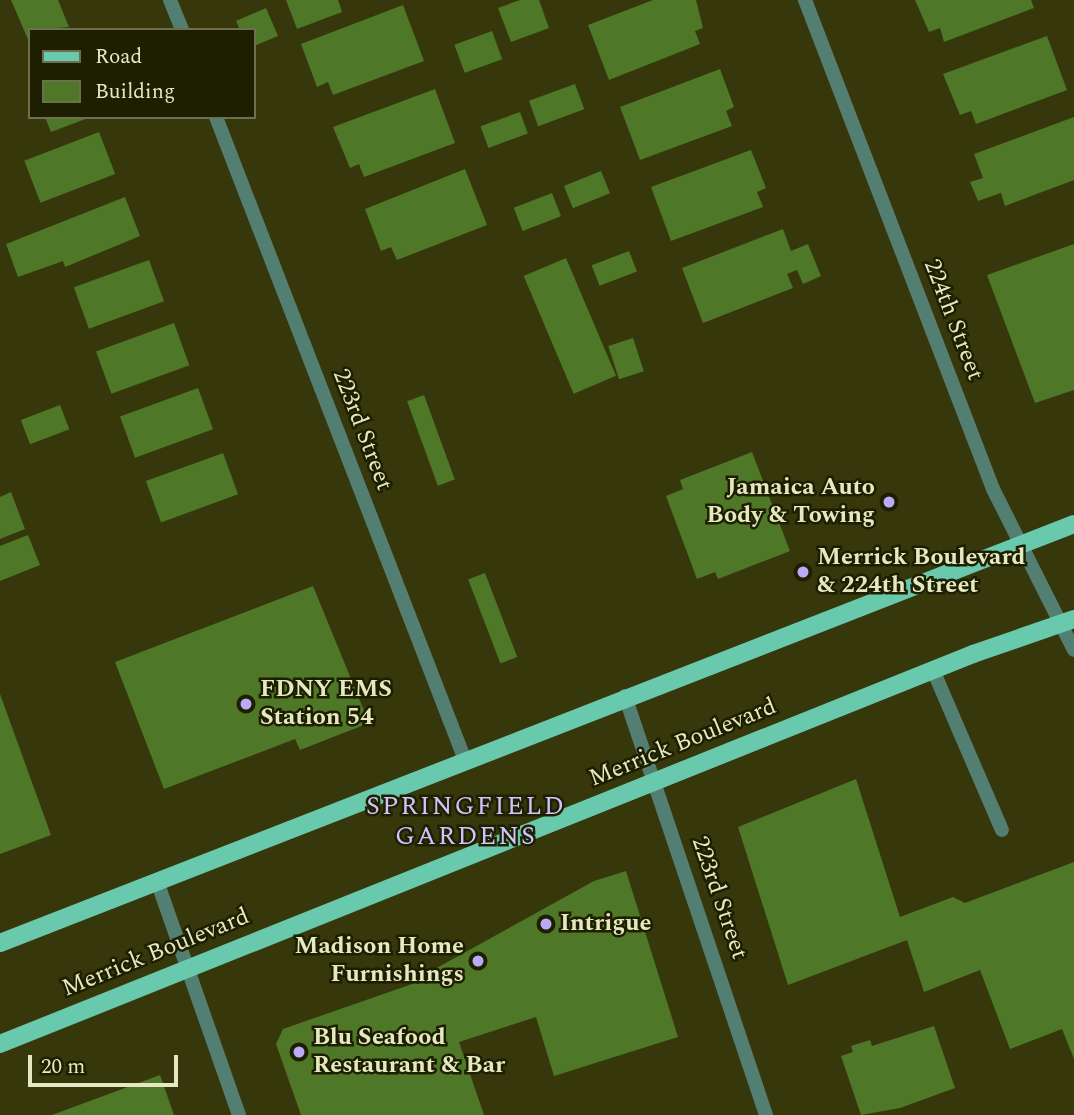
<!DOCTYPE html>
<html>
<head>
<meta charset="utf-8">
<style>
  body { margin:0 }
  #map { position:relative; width:1074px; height:1115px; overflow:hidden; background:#36380c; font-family:Spectral,serif }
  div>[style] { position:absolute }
  .building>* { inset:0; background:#4e7727; transform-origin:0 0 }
  .service>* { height:14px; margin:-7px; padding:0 7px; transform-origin:7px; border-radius:7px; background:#537f72 }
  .minor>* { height:14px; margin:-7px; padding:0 7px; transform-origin:7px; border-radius:7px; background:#537f72 }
  .primary>* { height:18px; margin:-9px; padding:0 9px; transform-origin:9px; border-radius:9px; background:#68c9ad }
  .dots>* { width:19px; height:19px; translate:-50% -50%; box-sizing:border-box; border:4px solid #1d1f00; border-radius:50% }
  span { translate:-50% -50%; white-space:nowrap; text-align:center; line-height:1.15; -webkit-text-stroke:5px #1d1f00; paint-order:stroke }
  .street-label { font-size:24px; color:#e4e9c1 }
  .poi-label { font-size:24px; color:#e4e9c1; font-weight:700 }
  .right { translate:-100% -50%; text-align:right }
  .left { translate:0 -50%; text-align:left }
  .neighbourhood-label { font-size:26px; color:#cec4fe; letter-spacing:2px }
  .legend { position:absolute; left:28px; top:28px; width:228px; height:91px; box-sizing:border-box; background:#1d1f00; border:2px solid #6d704d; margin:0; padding:9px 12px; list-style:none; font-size:21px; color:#e4e9c1 }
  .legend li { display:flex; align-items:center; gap:14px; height:35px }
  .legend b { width:35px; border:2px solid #6d704d }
  .scale { position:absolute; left:28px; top:1055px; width:150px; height:32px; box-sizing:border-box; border:4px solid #e4e9c1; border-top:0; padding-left:9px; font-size:21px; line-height:24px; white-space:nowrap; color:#e4e9c1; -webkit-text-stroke:5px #1d1f00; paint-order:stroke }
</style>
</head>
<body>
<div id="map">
  <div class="building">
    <i style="clip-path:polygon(11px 0,58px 0,69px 27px,30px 30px,30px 44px)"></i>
    <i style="clip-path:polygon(286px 0,338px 0,342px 12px,297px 29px)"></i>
    <i style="clip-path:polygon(520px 0,539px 0,549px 28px,511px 42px,498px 8px)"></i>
    <i style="clip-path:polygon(653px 0,696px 0,703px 28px,695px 31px,700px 44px,609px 80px,588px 25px)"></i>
    <i style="clip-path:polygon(915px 0,1031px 0,1034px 8px,944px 42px,940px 28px,929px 32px)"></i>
    <i style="clip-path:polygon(403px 5px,424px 61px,333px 95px,328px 82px,317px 87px,301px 44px)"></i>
    <i style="clip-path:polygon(266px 8px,278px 36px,254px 46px,254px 30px,240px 30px,236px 21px)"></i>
    <i style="left:492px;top:31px;width:30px;height:40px;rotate:70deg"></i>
    <i style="clip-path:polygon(1047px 36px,1067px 90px,976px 124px,971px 111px,960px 115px,943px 74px)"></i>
    <i style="clip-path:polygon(720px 69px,734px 107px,726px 111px,732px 126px,640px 160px,620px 107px)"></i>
    <i style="left:575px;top:84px;width:27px;height:49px;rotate:70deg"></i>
    <i style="clip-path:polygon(435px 89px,455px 143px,364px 177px,359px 164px,350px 168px,333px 127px)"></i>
    <i style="left:520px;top:112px;width:23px;height:42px;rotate:70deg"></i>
    <i style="clip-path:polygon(45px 117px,88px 117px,88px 118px,51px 132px)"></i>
    <i style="clip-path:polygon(1074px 117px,1074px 180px,1005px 206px,1001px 193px,978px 201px,970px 182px,983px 178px,974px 154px)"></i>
    <i style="left:99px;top:132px;width:45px;height:80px;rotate:69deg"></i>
    <i style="clip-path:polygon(751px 150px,766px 188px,757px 192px,763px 207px,671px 241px,651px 187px)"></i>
    <i style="clip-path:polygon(465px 169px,487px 225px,397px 260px,391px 247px,381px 251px,365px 209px)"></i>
    <i style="left:601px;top:171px;width:24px;height:40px;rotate:68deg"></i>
    <i style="left:552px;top:193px;width:25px;height:41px;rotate:69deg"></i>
    <i style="clip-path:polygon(125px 197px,140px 236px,65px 267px,63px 261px,18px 277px,6px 244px)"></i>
    <i style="clip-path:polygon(783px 229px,791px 251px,808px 244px,821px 276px,803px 284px,797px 270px,787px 274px,793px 288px,703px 323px,682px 268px)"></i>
    <i style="clip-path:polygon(1074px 244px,1074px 390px,1035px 403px,987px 275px)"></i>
    <i style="left:629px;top:251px;width:22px;height:40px;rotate:69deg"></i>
    <i style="left:566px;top:258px;width:128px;height:46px;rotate:67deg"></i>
    <i style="left:149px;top:260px;width:44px;height:80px;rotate:70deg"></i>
    <i style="left:174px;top:323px;width:45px;height:83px;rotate:70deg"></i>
    <i style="left:633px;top:338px;width:35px;height:26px;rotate:72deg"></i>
    <i style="left:198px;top:388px;width:44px;height:83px;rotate:70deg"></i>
    <i style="left:424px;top:395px;width:90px;height:18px;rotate:70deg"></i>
    <i style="left:60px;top:405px;width:26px;height:42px;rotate:69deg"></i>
    <i style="clip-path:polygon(752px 452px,790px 551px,718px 579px,715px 572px,697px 579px,666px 496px,683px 489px,680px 480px)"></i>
    <i style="left:223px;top:453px;width:44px;height:82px;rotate:70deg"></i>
    <i style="clip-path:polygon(11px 492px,25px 529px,0 539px,0 497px)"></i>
    <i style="clip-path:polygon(28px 535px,40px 565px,0 581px,0 546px)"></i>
    <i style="left:485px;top:573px;width:90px;height:18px;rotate:69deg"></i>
    <i style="clip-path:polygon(313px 586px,369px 723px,300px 750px,295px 739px,164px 789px,115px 662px)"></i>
    <i style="clip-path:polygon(0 694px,51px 835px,0 854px)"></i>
    <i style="clip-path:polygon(856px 779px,900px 917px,953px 897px,965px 903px,1074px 862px,1074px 1059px,1062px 1029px,1010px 1049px,980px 970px,924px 992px,907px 940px,788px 985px,738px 827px)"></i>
    <i style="clip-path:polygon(626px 871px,678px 1037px,554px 1076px,536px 1017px,459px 1042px,484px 1115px,301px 1115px,276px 1044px,283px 1029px,435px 976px,433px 970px,594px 881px)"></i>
    <i style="clip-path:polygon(934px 1026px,955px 1088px,900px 1108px,861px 1115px,841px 1056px,853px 1052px,851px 1046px,870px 1040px,872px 1046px)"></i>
    <i style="clip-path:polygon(160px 1075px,174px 1115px,52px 1115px)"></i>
  </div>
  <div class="service">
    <i style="left:933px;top:670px;width:174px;rotate:66.7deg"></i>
  </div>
  <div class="minor">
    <i style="left:170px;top:0;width:32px;rotate:68deg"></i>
    <i style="left:805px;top:0;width:524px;rotate:68.97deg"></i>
    <i style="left:993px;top:489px;width:180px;rotate:63.3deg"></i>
    <i style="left:216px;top:117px;width:690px;rotate:68.83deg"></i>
    <i style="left:625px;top:696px;width:442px;rotate:71.4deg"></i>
    <i style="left:157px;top:881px;width:248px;rotate:70.7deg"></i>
  </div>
  <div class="primary">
    <i style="left:0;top:943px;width:1153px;rotate:-21.31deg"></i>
    <i style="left:0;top:1044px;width:1048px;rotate:-21.84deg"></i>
    <i style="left:973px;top:654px;width:107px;rotate:-19.1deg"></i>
  </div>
  <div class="dots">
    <i style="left:889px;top:502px;background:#b9abf7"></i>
    <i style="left:803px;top:572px;background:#b9abf7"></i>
    <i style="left:246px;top:704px;background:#b9abf7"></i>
    <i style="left:546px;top:924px;background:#b9abf7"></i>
    <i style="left:478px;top:961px;background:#b9abf7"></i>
    <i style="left:299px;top:1052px;background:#b9abf7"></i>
  </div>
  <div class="street-label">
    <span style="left:953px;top:320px;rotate:69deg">224th Street</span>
    <span style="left:362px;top:430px;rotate:69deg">223rd Street</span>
    <span style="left:683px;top:743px;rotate:-22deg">Merrick Boulevard</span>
    <span style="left:719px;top:898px;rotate:71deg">223rd Street</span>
    <span style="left:156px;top:953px;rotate:-22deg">Merrick Boulevard</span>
  </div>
  <div class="poi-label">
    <span class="right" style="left:875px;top:502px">Jamaica Auto<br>Body &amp; Towing</span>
    <span class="left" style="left:817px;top:572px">Merrick Boulevard<br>&amp; 224th Street</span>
    <span class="left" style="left:260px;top:704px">FDNY EMS<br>Station 54</span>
    <span class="left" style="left:560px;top:924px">Intrigue</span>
    <span class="right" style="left:464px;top:961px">Madison Home<br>Furnishings</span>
    <span class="left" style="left:313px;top:1052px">Blu Seafood<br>Restaurant &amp; Bar</span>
  </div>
  <div class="neighbourhood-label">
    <span style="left:466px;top:822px">SPRINGFIELD<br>GARDENS</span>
  </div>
  <ul class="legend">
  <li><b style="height:9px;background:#68c9ad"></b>Road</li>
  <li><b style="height:19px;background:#4e7727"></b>Building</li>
  </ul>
  <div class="scale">20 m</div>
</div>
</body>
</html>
